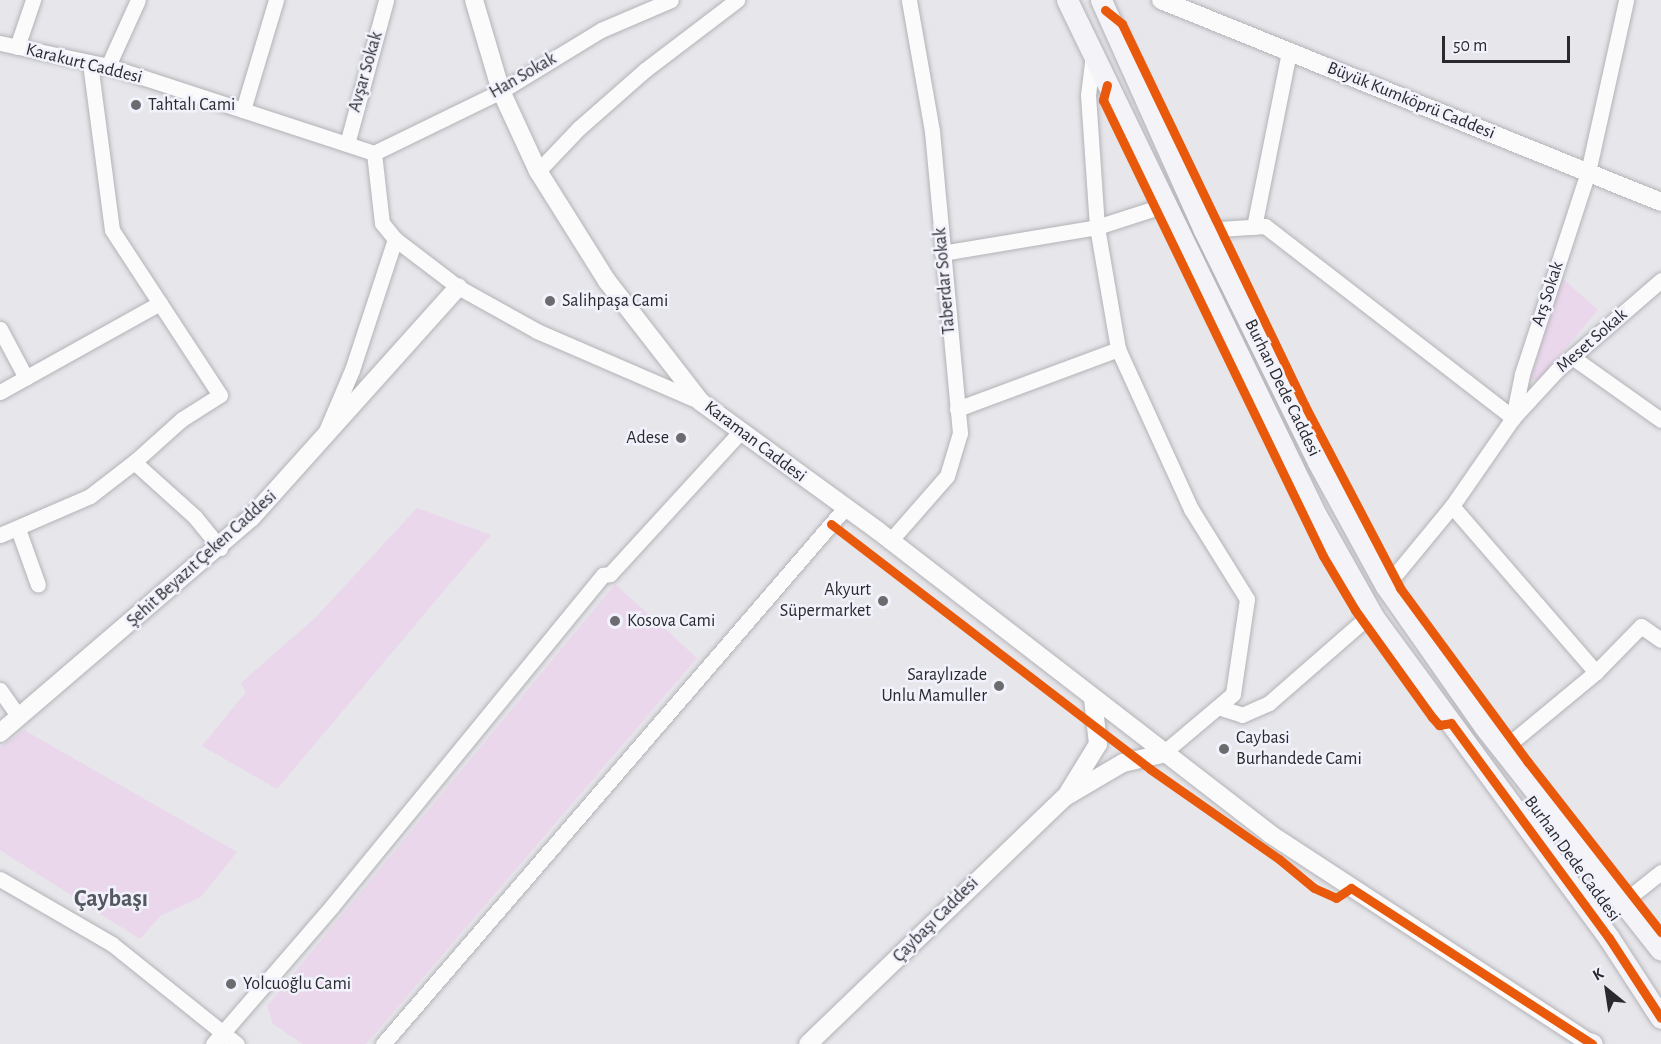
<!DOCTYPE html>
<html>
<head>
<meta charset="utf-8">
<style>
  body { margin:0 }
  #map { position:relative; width:1661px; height:1044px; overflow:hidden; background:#e6e6eb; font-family:"Alegreya Sans",sans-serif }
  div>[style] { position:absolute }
  .green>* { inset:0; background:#ead7ec }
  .roads { filter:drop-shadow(0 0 2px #b3b3b7) drop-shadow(0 0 2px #b3b3b7) }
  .minor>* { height:15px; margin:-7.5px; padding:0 7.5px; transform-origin:7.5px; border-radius:7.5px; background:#fbfbfc }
  .tertiary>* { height:18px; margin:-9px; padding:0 9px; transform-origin:9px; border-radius:9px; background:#fbfbfc }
  .secondary>* { height:21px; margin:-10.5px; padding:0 10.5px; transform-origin:10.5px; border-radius:10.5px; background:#f4f3f8 }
  .cycleway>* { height:9px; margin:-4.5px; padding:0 4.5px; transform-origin:4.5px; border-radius:4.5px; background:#e8590c }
  .dots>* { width:16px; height:16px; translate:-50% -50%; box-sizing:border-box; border:3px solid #f1f2fc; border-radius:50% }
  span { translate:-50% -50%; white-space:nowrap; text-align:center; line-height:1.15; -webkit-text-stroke:5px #f1f2fc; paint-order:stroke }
  .street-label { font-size:18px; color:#2a2a2e }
  .poi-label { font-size:18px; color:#2a2a2e }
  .left { translate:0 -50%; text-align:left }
  .right { translate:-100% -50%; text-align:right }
  .district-label { font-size:24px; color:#55575f; font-weight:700 }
  .north { position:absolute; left:1577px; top:960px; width:60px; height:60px; -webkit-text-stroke:4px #f1f2fc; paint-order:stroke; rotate:330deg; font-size:16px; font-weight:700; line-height:24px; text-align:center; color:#2a2a2e }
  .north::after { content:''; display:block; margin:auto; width:21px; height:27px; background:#2a2a2e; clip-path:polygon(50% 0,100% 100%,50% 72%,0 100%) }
  .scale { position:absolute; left:1442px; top:36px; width:128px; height:27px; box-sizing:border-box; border:3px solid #2a2a2e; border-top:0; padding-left:8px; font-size:18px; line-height:21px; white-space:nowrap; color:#2a2a2e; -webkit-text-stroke:4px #f1f2fc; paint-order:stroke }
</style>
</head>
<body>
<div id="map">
  <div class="green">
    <i style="clip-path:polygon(1561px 277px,1598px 310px,1539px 380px,1531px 379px)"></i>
    <i style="clip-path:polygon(417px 508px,491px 535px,277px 789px,202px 746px,246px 692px,241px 683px,315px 618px)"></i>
    <i style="clip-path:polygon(615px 584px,697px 658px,366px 1044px,303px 1044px,273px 1024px,267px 1006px)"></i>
    <i style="clip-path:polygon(24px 730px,237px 852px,201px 897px,160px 916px,140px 939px,0 850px,0 747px)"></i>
  </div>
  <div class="roads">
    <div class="minor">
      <i style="left:0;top:43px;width:110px;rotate:12deg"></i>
      <i style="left:108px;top:66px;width:280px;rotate:18.1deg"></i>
      <i style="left:17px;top:47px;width:50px;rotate:-71.2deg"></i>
      <i style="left:1093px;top:55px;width:40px;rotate:97.1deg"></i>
      <i style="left:1088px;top:95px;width:132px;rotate:86.1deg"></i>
      <i style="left:1097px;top:227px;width:124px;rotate:80.2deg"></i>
      <i style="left:1118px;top:349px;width:176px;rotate:65.5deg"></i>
      <i style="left:1191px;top:509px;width:106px;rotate:58.1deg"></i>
      <i style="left:1247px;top:599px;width:96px;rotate:98.4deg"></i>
      <i style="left:1233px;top:694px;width:93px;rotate:139.8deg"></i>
      <i style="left:90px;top:63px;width:168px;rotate:82.5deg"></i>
      <i style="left:112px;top:230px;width:197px;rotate:56.8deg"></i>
      <i style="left:220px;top:395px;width:45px;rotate:147.7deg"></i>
      <i style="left:182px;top:419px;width:64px;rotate:138.1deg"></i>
      <i style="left:108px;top:66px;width:72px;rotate:-65.6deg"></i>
      <i style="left:243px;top:110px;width:115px;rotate:-73.3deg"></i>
      <i style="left:347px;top:144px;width:149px;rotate:-74.8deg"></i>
      <i style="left:374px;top:153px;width:70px;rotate:83.5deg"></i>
      <i style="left:382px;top:223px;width:21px;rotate:51deg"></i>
      <i style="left:395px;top:239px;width:79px;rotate:37.3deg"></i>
      <i style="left:458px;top:287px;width:90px;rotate:29.1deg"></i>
      <i style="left:537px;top:331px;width:179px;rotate:23.4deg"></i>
      <i style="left:374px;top:153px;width:141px;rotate:-26deg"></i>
      <i style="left:501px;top:91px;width:117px;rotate:-31.4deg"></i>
      <i style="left:601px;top:30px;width:76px;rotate:-23.2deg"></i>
      <i style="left:538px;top:171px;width:59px;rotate:-46.4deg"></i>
      <i style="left:579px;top:128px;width:88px;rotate:-41.3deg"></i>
      <i style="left:645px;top:70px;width:116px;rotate:-37.3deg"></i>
      <i style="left:1254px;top:227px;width:178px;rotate:-78.7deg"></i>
      <i style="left:1204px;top:230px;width:61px;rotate:-3.8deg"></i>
      <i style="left:1265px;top:226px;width:314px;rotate:37.7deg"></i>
      <i style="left:1513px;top:418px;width:45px;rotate:-78.4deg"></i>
      <i style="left:1522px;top:374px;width:213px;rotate:-71.9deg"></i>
      <i style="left:1588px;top:172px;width:176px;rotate:-77.5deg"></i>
      <i style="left:942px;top:253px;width:157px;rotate:-9.5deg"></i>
      <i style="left:1097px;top:227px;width:71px;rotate:-17.9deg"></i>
      <i style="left:0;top:329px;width:55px;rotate:62deg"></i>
      <i style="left:1572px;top:357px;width:109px;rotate:35.3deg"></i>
      <i style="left:0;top:392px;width:183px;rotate:-29.1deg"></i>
      <i style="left:957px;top:409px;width:172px;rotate:-20.4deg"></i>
      <i style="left:326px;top:431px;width:66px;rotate:-66.9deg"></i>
      <i style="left:352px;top:370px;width:138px;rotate:-71.8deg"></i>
      <i style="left:1452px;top:506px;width:220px;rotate:49.1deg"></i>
      <i style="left:18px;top:529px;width:59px;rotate:70.3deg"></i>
      <i style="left:0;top:535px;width:98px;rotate:-23.4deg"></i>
      <i style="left:90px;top:496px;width:56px;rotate:-37.7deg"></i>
      <i style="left:134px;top:462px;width:82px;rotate:42deg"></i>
      <i style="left:195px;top:517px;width:40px;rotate:51deg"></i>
      <i style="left:890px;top:541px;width:86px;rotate:-48.8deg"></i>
      <i style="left:947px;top:476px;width:45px;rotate:-73.2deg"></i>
      <i style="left:960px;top:433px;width:303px;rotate:-95.3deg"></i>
      <i style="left:932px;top:131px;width:133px;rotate:-100deg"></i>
      <i style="left:1386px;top:586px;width:104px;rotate:-50.5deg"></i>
      <i style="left:1452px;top:506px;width:107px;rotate:-55.3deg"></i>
      <i style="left:1513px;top:418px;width:64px;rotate:-47.5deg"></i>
      <i style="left:1556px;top:371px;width:139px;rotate:-40.9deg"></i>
      <i style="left:0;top:690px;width:33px;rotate:55deg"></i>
      <i style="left:1218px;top:707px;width:25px;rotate:18deg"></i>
      <i style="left:1242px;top:715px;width:30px;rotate:-24deg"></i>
      <i style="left:1269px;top:703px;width:137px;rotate:-41.1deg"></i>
      <i style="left:1503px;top:749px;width:121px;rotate:-39.6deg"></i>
      <i style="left:1596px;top:672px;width:64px;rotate:-45.6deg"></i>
      <i style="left:1641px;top:626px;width:24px;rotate:35deg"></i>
      <i style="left:0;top:879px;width:129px;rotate:30.1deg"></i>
      <i style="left:112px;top:944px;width:160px;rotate:38.7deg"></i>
      <i style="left:1622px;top:903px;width:50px;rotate:-38.5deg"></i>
      <i style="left:213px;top:1044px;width:182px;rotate:-49.2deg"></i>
      <i style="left:332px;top:906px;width:428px;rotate:-50.7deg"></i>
      <i style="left:603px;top:575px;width:7px;rotate:-8deg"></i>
      <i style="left:610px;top:574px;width:191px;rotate:-47.5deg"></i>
      <i style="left:383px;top:1044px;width:706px;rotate:-49.25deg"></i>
    </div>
    <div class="tertiary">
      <i style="left:474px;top:0;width:95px;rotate:73.5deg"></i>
      <i style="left:501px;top:91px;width:88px;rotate:65.2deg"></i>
      <i style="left:538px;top:171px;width:130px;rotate:57.9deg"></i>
      <i style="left:607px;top:281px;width:153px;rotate:52.2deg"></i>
      <i style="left:701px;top:402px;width:218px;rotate:36deg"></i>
      <i style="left:877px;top:530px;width:497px;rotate:37.7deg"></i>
      <i style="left:1270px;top:834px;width:381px;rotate:33.2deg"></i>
      <i style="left:1161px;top:0;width:539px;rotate:22deg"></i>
      <i style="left:0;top:733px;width:330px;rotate:-40.6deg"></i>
      <i style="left:251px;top:518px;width:310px;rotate:-48.1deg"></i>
      <i style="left:1068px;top:793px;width:57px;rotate:-58.5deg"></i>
      <i style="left:1098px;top:744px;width:45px;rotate:-96.3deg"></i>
      <i style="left:808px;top:1044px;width:356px;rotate:-43.9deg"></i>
      <i style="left:1065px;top:797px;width:67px;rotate:-30.4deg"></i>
      <i style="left:1123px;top:763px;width:40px;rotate:-13deg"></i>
    </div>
    <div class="secondary">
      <i style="left:1067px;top:0;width:572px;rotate:64.2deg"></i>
      <i style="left:1316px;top:515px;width:118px;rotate:60.6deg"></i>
      <i style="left:1374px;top:618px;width:397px;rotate:53.7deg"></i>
      <i style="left:1609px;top:938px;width:95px;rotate:57deg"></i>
      <i style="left:1101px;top:0;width:252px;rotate:65.9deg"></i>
      <i style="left:1204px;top:230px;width:258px;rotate:63.8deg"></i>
      <i style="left:1318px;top:462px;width:141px;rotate:61.3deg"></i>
      <i style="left:1386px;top:586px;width:171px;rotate:55deg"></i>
      <i style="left:1484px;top:726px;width:285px;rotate:51.7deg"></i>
      <i style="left:1589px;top:1043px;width:3px;rotate:18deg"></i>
    </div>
  </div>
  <div class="cycleway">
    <i style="left:1105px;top:10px;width:22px;rotate:39deg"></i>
    <i style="left:1122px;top:24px;width:424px;rotate:64.4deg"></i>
    <i style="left:1305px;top:406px;width:205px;rotate:62.4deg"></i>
    <i style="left:1400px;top:588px;width:216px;rotate:53.7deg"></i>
    <i style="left:1528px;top:762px;width:216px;rotate:52deg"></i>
    <i style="left:1107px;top:85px;width:16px;rotate:105deg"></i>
    <i style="left:1103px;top:100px;width:506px;rotate:64.24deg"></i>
    <i style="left:1323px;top:556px;width:63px;rotate:59.3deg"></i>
    <i style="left:1355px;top:610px;width:132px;rotate:54.3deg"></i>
    <i style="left:1432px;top:717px;width:11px;rotate:49deg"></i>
    <i style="left:1439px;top:725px;width:12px;rotate:-9deg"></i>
    <i style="left:1451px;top:723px;width:267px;rotate:53.7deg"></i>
    <i style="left:1609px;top:938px;width:95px;rotate:57deg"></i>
    <i style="left:831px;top:524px;width:402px;rotate:37.5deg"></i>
    <i style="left:1150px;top:769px;width:157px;rotate:34.9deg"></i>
    <i style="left:1279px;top:859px;width:45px;rotate:39.6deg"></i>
    <i style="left:1314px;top:888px;width:24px;rotate:24deg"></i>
    <i style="left:1336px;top:898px;width:18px;rotate:-34deg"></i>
    <i style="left:1351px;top:888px;width:287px;rotate:32.9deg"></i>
  </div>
  <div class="dots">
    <i style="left:136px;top:105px;background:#6c6c70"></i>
    <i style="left:550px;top:301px;background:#6c6c70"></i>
    <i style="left:681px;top:438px;background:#6c6c70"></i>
    <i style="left:883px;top:601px;background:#6c6c70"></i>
    <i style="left:615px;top:621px;background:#6c6c70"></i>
    <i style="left:999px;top:686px;background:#6c6c70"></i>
    <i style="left:1224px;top:749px;background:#6c6c70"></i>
    <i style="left:231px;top:984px;background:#6c6c70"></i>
  </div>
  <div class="street-label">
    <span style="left:84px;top:64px;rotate:14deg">Karakurt Caddesi</span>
    <span style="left:366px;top:72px;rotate:-74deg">Avşar Sokak</span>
    <span style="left:523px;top:76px;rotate:-30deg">Han Sokak</span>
    <span style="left:1411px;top:101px;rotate:22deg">Büyük Kumköprü Caddesi</span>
    <span style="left:945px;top:281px;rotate:-95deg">Taberdar Sokak</span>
    <span style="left:1548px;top:294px;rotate:-72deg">Arş Sokak</span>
    <span style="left:1592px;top:341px;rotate:-41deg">Meset Sokak</span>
    <span style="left:1282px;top:388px;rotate:64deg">Burhan Dede Caddesi</span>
    <span style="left:755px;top:442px;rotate:37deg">Karaman Caddesi</span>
    <span style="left:202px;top:559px;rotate:-42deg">Şehit Beyazıt Çeken Caddesi</span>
    <span style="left:1572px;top:859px;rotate:54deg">Burhan Dede Caddesi</span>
    <span style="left:936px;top:920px;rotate:-45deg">Çaybaşı Caddesi</span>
  </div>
  <div class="poi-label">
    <span class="left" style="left:148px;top:105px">Tahtalı Cami</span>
    <span class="left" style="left:562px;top:301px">Salihpaşa Cami</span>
    <span class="right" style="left:669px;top:438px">Adese</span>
    <span class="right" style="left:871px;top:601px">Akyurt<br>Süpermarket</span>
    <span class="left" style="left:627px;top:621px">Kosova Cami</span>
    <span class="right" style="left:987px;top:686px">Saraylızade<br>Unlu Mamuller</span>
    <span class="left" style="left:1236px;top:749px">Caybasi<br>Burhandede Cami</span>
    <span class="left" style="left:243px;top:984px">Yolcuoğlu Cami</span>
  </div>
  <div class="district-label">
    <span style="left:111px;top:900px">Çaybaşı</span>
  </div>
  <div class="north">K</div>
  <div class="scale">50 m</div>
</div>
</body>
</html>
